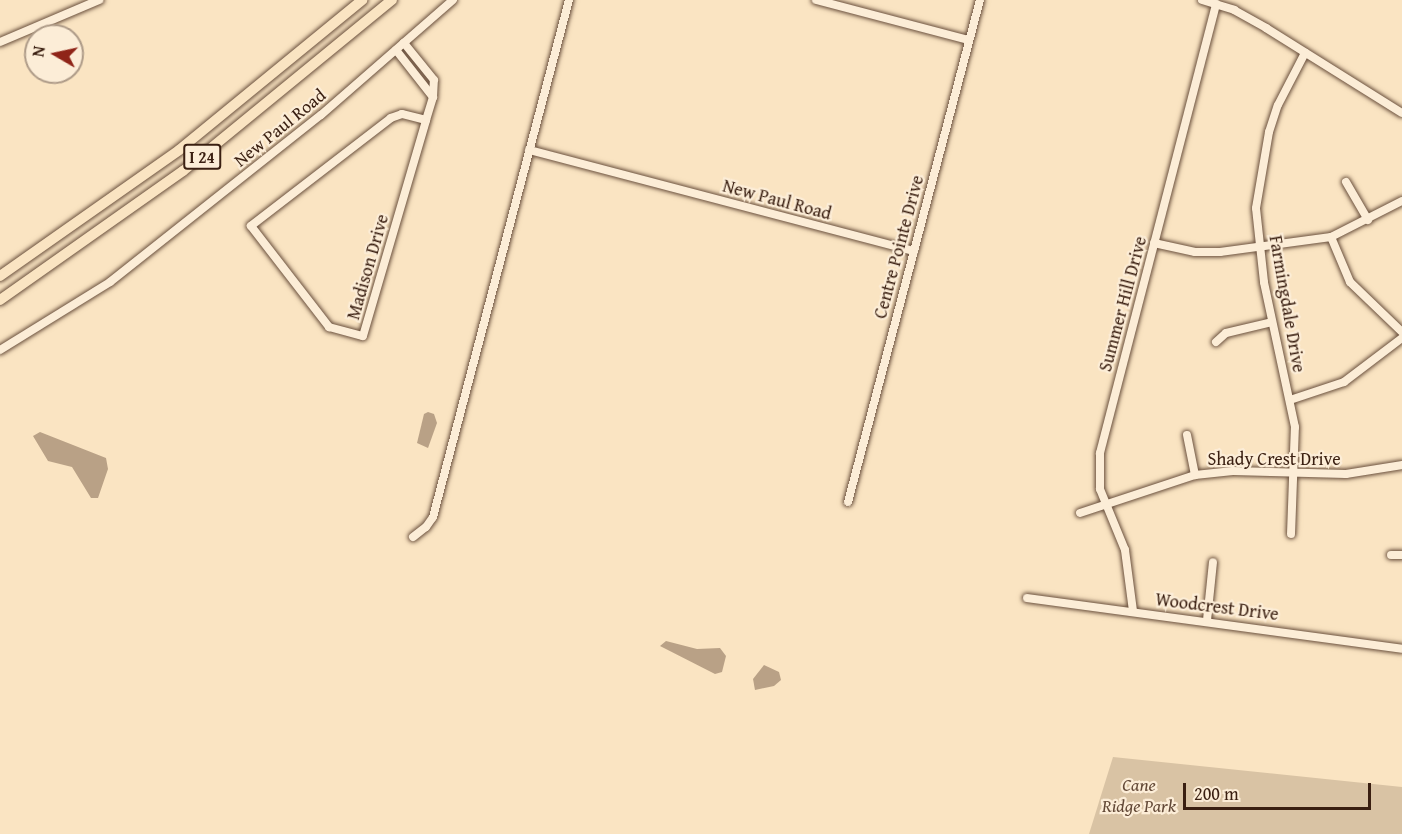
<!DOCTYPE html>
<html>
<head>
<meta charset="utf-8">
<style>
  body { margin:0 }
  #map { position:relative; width:1402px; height:834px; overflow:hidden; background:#fae4c2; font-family:"Gentium Book Plus",serif }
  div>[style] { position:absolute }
  .green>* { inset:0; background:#d9c3a4 }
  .water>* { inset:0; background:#b9a186 }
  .roads { filter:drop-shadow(0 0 2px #6a503d) drop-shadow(0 0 2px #6a503d) }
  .minor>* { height:8px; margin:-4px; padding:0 4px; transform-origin:4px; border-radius:4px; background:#fcedd7 }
  .highway>* { height:10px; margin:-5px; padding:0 5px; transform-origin:5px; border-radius:5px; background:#fae4c2 }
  span { translate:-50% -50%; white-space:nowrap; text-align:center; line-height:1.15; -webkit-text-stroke:4.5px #fcedd7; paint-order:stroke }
  .shield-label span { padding:2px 4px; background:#fcedd7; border:2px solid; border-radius:4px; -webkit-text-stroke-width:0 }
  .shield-label { font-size:16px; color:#3a1f11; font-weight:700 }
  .street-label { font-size:18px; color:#3a1f11 }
  .park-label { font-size:18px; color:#624836; font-style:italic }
  .north { position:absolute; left:24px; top:24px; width:60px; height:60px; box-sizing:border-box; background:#fcedd7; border:2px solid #ae9b88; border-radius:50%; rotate:279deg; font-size:16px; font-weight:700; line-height:24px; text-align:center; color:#3a1f11 }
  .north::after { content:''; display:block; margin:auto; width:21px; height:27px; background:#8f2418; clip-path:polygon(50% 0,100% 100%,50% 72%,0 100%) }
  .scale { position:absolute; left:1183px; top:783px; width:188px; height:27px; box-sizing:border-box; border:3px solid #3a1f11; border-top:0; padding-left:8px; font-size:18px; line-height:21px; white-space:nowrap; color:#3a1f11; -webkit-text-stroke:4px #fcedd7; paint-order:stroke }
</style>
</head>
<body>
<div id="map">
  <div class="green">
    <i style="clip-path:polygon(1113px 757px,1402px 787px,1402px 834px,1089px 834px)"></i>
  </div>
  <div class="water">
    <i style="clip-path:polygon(428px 412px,434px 414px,437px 423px,428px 448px,417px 443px,424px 414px)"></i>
    <i style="clip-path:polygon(40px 432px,106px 458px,108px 469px,98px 498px,91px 498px,72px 467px,48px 461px,33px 436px)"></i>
    <i style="clip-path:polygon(666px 641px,697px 649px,720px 648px,726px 656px,722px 672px,715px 674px,660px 646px)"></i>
    <i style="clip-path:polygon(764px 665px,779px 672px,781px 680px,774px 686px,755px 690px,753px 679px)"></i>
  </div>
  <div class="roads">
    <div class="minor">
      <i style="left:816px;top:0;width:158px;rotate:14.7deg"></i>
      <i style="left:1202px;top:0;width:34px;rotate:17deg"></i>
      <i style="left:1234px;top:10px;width:37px;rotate:29deg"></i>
      <i style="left:1266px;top:28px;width:160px;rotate:32deg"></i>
      <i style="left:0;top:42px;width:108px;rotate:-23deg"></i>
      <i style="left:396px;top:50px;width:60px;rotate:51.8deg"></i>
      <i style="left:433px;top:97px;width:17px;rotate:-87deg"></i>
      <i style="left:434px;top:80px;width:48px;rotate:-129deg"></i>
      <i style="left:426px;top:120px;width:25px;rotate:-166deg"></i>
      <i style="left:402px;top:114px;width:12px;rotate:160deg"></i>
      <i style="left:391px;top:118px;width:177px;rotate:142.4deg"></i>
      <i style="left:251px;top:226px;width:128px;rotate:52.3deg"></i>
      <i style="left:329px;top:327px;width:35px;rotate:15deg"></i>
      <i style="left:363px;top:336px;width:225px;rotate:-73.7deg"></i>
      <i style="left:426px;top:120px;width:24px;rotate:-73deg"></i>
      <i style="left:529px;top:150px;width:398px;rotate:14.7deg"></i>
      <i style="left:1346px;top:182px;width:44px;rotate:59.9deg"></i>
      <i style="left:1331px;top:237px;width:49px;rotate:67.1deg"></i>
      <i style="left:1350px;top:282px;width:72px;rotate:43.9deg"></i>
      <i style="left:1154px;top:243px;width:42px;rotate:12.4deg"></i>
      <i style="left:1195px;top:252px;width:25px"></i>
      <i style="left:1220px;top:252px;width:112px;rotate:-7.7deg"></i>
      <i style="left:1331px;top:237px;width:80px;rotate:-26.9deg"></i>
      <i style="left:1216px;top:342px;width:13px;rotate:-42deg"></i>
      <i style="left:1226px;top:333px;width:47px;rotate:-13.4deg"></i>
      <i style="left:0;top:350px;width:129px;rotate:-31.7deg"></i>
      <i style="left:110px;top:282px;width:269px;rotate:-38.4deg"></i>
      <i style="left:321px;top:115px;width:175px;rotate:-41.1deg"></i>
      <i style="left:1290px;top:400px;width:57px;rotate:-18.4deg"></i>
      <i style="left:1344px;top:382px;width:73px;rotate:-37.2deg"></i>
      <i style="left:1187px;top:435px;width:41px;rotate:78.7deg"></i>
      <i style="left:848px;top:502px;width:519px;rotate:-75.27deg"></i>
      <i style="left:1080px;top:513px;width:121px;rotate:-18.3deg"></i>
      <i style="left:1195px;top:475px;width:38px;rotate:-6deg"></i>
      <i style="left:1233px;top:471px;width:113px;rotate:1.5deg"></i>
      <i style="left:1346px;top:474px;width:57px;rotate:-9.1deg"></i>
      <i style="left:1291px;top:534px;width:107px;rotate:-87.9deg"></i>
      <i style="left:1295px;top:427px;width:148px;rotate:-102.1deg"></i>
      <i style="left:1264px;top:282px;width:74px;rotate:-96.2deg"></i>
      <i style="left:1256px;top:208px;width:77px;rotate:-80.3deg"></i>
      <i style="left:1269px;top:132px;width:28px;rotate:-72deg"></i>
      <i style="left:1278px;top:105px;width:59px;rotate:-62.6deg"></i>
      <i style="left:413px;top:537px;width:16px;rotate:-38deg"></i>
      <i style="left:426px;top:527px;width:12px;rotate:-55deg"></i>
      <i style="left:433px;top:517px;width:535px;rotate:-75.26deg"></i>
      <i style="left:1391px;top:555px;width:11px"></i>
      <i style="left:1027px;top:598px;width:378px;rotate:7.7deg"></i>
      <i style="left:1133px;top:611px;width:62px;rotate:-97.5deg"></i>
      <i style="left:1125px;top:550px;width:66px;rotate:-112.3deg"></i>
      <i style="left:1100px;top:489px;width:36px;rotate:-90deg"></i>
      <i style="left:1100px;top:453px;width:464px;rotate:-75.5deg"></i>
      <i style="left:1207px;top:620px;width:58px;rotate:-84.1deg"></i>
    </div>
    <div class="highway">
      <i style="left:0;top:276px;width:219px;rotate:-35.1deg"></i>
      <i style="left:179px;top:150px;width:237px;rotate:-39.3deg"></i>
      <i style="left:0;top:300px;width:224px;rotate:-35.2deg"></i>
      <i style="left:183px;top:171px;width:270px;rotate:-39.3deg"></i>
    </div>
  </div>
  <div class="shield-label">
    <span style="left:202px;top:157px">I 24</span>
  </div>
  <div class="street-label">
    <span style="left:280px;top:128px;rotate:-39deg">New Paul Road</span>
    <span style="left:777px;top:200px;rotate:15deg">New Paul Road</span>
    <span style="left:899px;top:247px;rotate:-75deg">Centre Pointe Drive</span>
    <span style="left:368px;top:267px;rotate:-74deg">Madison Drive</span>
    <span style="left:1123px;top:304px;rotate:-75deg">Summer Hill Drive</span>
    <span style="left:1287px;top:304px;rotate:80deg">Farmingdale Drive</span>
    <span style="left:1274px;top:459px">Shady Crest Drive</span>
    <span style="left:1217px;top:607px;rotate:7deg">Woodcrest Drive</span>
  </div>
  <div class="park-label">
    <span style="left:1139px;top:796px">Cane<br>Ridge Park</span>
  </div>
  <div class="north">N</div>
  <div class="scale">200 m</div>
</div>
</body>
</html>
